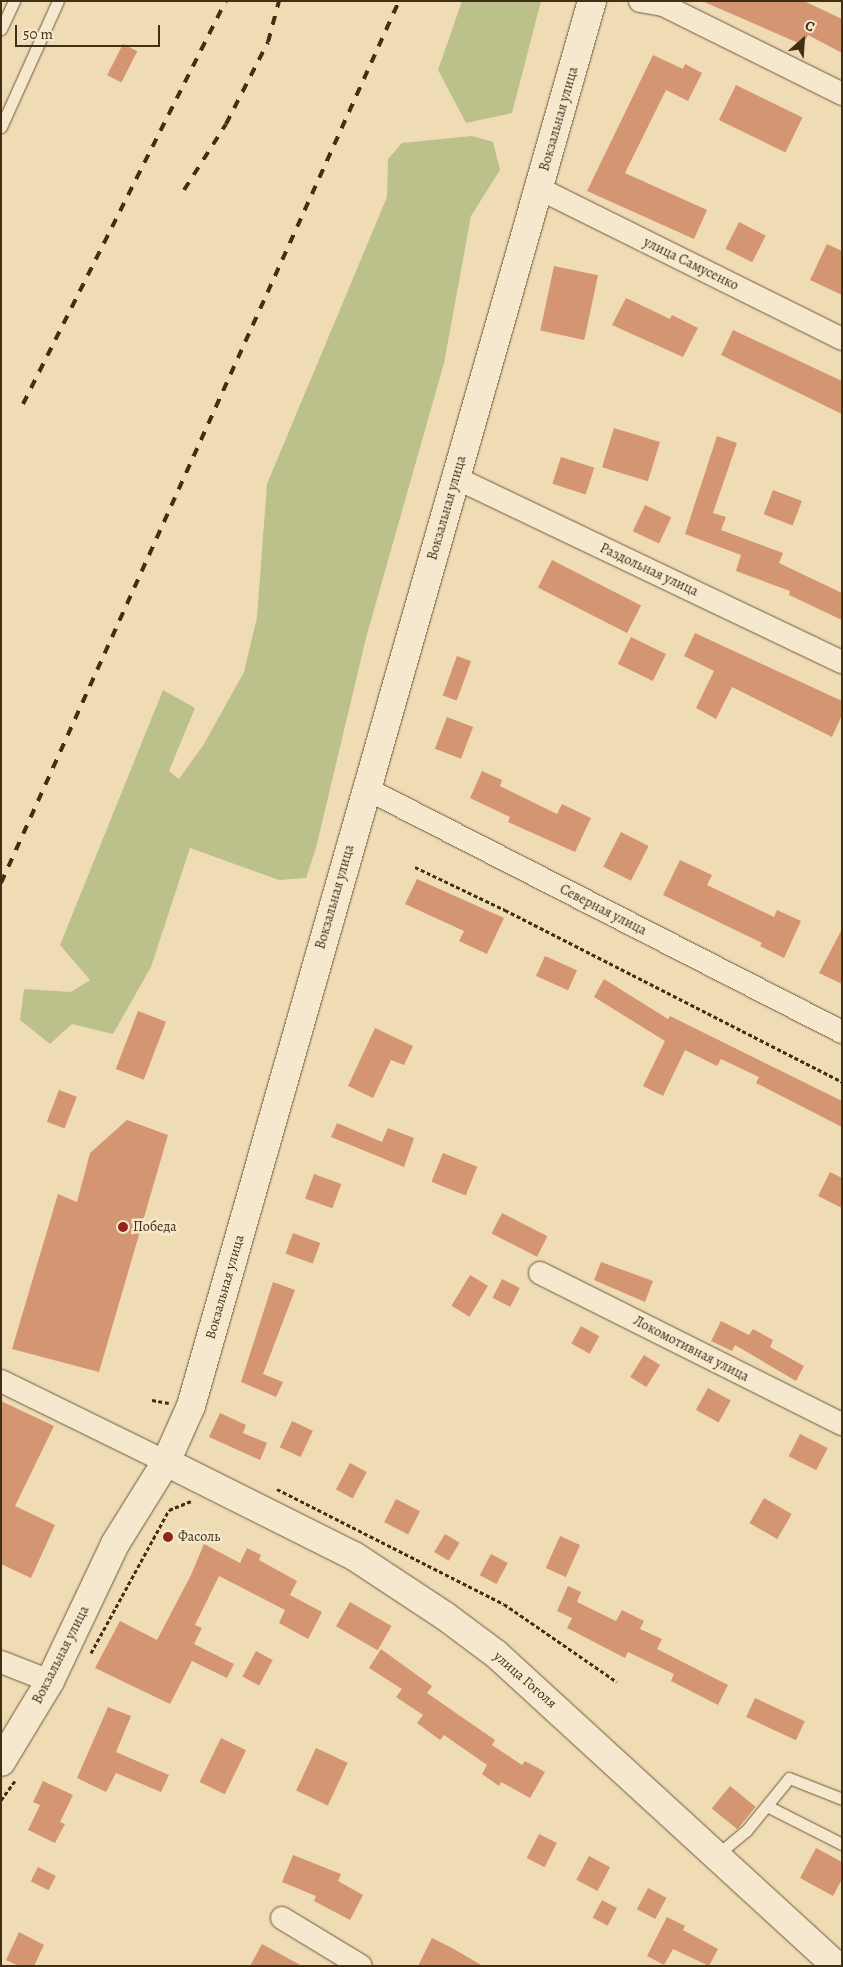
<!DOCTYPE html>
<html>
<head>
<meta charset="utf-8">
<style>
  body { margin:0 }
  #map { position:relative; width:843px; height:1967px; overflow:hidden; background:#f0dcb4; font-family:Alegreya,serif }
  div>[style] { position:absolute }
  .green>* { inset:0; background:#bcc08b }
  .building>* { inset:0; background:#d49572; transform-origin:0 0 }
  .path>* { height:3px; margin-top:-1.5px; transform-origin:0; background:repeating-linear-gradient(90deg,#412f14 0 4px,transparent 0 6.5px) }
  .roads { filter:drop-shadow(0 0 1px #6d5a3c) drop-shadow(0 0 1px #6d5a3c) }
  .lane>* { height:11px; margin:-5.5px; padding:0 5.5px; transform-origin:5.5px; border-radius:5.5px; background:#f5e8ce }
  .street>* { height:22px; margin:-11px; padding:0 11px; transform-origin:11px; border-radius:11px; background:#f5e8ce }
  .secondary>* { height:28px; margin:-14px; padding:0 14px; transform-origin:14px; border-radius:14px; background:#f5e8ce }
  .rail>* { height:4px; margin-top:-2px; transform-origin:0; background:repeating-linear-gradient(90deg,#412f14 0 9px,transparent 0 18px) }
  .dots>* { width:14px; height:14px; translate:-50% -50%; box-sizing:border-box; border:2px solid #f5e8ce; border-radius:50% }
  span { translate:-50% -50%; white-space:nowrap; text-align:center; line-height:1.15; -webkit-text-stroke:5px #f5e8ce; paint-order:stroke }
  .street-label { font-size:14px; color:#412f14 }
  .poi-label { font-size:14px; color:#412f14 }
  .left { translate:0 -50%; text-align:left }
  .frame { position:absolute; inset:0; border:2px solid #412f14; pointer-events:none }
  .north { position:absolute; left:778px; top:15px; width:50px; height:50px; -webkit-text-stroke:4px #f5e8ce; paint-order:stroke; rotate:26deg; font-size:14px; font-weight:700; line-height:20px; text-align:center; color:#412f14 }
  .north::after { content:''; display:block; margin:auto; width:18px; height:22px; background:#412f14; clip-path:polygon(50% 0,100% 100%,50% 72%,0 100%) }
  .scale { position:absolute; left:15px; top:25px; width:145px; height:22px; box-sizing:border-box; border:2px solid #412f14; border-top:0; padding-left:6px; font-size:15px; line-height:18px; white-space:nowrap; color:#412f14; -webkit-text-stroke:4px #f5e8ce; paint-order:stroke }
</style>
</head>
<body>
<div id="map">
  <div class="green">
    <i style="clip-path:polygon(462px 1px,541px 1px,512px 113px,466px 123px,438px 70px)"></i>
    <i style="clip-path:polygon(472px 136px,493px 142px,500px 170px,471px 216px,444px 363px,366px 638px,316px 848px,306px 878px,279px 880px,190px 848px,151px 967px,113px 1034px,72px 1024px,50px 1044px,20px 1020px,24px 989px,71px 992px,90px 980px,60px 945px,163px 690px,195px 708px,169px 771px,179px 779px,204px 744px,244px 672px,257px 617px,267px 484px,387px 197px,388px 159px,402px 143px)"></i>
  </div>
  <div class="building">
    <i style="clip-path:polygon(702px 1px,804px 1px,842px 19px,842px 53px,808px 35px,803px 45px)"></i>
    <i style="left:123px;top:44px;width:16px;height:35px;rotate:27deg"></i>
    <i style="clip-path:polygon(653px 55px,683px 69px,685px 64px,702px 73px,688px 101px,666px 90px,625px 173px,707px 210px,694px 239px,587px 191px)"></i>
    <i style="left:736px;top:85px;width:74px;height:39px;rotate:26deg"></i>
    <i style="left:739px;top:222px;width:30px;height:30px;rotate:27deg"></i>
    <i style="clip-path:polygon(827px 244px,842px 251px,842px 295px,810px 280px)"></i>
    <i style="left:554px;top:266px;width:45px;height:66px;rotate:12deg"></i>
    <i style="clip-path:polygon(626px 298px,670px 319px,672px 315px,698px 328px,683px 357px,612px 325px)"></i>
    <i style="clip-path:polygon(733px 330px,842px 381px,842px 414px,721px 355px)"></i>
    <i style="left:614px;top:428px;width:48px;height:41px;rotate:17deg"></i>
    <i style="clip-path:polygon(717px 436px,737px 443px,713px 513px,726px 517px,721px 530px,783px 553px,779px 563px,842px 593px,842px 620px,789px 595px,790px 591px,736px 571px,741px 555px,685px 534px)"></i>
    <i style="left:561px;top:457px;width:35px;height:28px;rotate:18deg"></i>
    <i style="left:773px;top:490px;width:31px;height:26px;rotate:21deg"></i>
    <i style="left:645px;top:505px;width:29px;height:29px;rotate:25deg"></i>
    <i style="left:552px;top:560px;width:100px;height:31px;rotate:27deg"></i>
    <i style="clip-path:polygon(695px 633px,842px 701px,842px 715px,832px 737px,732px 687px,716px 719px,696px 708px,714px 671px,684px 656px)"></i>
    <i style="left:631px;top:637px;width:39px;height:30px;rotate:26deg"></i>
    <i style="left:457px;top:656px;width:15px;height:42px;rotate:20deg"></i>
    <i style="left:447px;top:717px;width:28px;height:34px;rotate:21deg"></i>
    <i style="clip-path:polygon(482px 771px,502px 780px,500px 786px,557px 814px,562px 804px,591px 818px,575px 852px,508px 822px,510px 817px,470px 798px)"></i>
    <i style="left:621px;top:832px;width:31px;height:39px;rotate:27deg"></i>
    <i style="clip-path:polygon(680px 860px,712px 875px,707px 885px,774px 917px,777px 910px,801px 921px,784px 958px,760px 946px,762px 943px,663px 895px)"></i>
    <i style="clip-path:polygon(417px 879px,504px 918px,487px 954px,459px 941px,464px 931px,405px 904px)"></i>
    <i style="clip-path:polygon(842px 929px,842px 984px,819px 973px)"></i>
    <i style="left:545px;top:956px;width:35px;height:22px;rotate:24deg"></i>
    <i style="clip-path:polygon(604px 979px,668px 1019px,670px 1016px,842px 1101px,842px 1127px,756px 1083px,759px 1077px,721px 1059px,717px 1066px,685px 1050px,663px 1096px,643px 1086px,665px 1041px,594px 997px)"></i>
    <i style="left:138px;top:1011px;width:30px;height:62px;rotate:21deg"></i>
    <i style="clip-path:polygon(375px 1028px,413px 1046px,404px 1065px,391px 1060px,373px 1098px,348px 1086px)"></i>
    <i style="left:59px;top:1090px;width:19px;height:34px;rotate:21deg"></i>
    <i style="clip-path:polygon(127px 1120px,168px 1135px,99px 1372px,12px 1349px,58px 1194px,77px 1202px,90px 1153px)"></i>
    <i style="clip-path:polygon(337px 1123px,382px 1142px,388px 1128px,414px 1138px,404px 1167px,331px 1137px)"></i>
    <i style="left:443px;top:1153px;width:37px;height:31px;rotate:22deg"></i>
    <i style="clip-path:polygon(830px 1172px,842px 1178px,842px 1208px,818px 1196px)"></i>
    <i style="left:314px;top:1174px;width:29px;height:26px;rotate:20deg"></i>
    <i style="left:502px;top:1213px;width:51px;height:23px;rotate:27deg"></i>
    <i style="left:293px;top:1233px;width:29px;height:22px;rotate:20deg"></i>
    <i style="clip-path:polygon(601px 1262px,653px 1281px,645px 1302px,594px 1280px)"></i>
    <i style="left:470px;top:1275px;width:21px;height:36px;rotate:31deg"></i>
    <i style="left:502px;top:1279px;width:20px;height:21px;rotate:27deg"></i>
    <i style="clip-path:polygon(273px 1282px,295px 1290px,263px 1374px,283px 1382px,276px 1397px,241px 1382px)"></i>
    <i style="clip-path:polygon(721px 1321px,749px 1335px,753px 1329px,773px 1340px,770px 1347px,804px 1366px,796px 1381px,735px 1345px,732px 1351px,711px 1341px)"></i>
    <i style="left:581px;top:1326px;width:21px;height:20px;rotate:29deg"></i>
    <i style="left:644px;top:1355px;width:19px;height:26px;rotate:32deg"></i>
    <i style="left:708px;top:1388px;width:26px;height:25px;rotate:29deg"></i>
    <i style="clip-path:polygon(1px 1401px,54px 1426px,15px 1506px,55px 1525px,31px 1578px,1px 1564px)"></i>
    <i style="clip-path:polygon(220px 1413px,246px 1425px,243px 1433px,267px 1443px,260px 1460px,209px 1437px)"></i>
    <i style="left:292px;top:1421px;width:23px;height:29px;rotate:25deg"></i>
    <i style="left:800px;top:1434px;width:31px;height:25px;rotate:27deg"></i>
    <i style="left:350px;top:1463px;width:19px;height:30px;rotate:28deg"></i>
    <i style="left:764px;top:1498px;width:32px;height:29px;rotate:30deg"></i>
    <i style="left:396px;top:1499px;width:27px;height:26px;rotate:27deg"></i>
    <i style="left:445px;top:1534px;width:17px;height:21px;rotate:31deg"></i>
    <i style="left:560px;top:1536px;width:22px;height:35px;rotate:24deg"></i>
    <i style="clip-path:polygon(204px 1544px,240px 1563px,247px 1548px,261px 1555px,259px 1560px,297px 1581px,290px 1595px,322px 1612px,308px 1639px,279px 1623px,285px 1610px,219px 1576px,195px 1625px,202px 1628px,194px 1644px,234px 1664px,227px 1678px,192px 1661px,170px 1704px,95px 1668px,120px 1621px,157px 1640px,191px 1575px)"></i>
    <i style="left:491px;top:1554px;width:19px;height:24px;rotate:28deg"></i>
    <i style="clip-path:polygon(568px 1586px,581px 1592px,577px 1602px,616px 1621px,622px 1610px,644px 1621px,640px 1629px,662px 1639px,657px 1649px,728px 1685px,718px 1705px,671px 1681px,674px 1674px,628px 1652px,625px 1658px,567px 1628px,572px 1618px,557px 1611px)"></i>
    <i style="left:350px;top:1602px;width:48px;height:28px;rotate:30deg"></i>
    <i style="clip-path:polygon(381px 1649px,432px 1686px,427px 1693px,495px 1740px,492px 1745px,522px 1765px,525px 1761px,545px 1772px,530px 1798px,501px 1782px,499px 1786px,482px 1774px,487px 1765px,444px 1735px,440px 1740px,417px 1723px,423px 1715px,396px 1697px,402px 1689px,369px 1668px)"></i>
    <i style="left:256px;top:1651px;width:19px;height:29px;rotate:28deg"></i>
    <i style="left:755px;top:1698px;width:55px;height:21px;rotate:25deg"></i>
    <i style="clip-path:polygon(108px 1707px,131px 1716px,116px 1752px,169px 1775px,161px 1792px,116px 1773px,106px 1792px,77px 1778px)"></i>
    <i style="left:221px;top:1738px;width:28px;height:49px;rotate:26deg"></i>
    <i style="left:316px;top:1748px;width:35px;height:47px;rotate:25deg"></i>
    <i style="clip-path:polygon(43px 1781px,73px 1795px,60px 1822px,65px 1824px,55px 1843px,28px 1830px,40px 1805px,33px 1802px)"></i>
    <i style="left:730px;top:1786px;width:33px;height:29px;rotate:39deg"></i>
    <i style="left:539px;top:1834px;width:20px;height:27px;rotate:27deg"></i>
    <i style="clip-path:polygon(816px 1848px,842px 1862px,842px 1879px,833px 1896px,800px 1878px)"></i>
    <i style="clip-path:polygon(293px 1855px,341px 1874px,338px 1881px,363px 1895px,350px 1920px,314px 1901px,316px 1896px,282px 1882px)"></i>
    <i style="left:589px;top:1856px;width:24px;height:27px;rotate:28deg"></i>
    <i style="left:38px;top:1867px;width:20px;height:16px;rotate:27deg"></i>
    <i style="left:648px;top:1888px;width:21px;height:24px;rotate:28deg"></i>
    <i style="left:602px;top:1900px;width:17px;height:20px;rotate:28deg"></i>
    <i style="clip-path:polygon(667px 1917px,685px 1926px,683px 1930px,718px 1949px,709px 1966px,673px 1949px,664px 1965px,647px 1956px)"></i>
    <i style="clip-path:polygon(19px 1932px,44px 1945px,34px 1966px,19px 1966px,6px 1960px)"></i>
    <i style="clip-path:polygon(432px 1938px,452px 1948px,483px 1966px,418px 1966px)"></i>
    <i style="clip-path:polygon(262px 1944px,302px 1966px,250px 1966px)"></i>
  </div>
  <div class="path">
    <i style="left:415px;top:867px;width:100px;rotate:25.5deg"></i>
    <i style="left:505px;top:910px;width:378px;rotate:27deg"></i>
    <i style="left:152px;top:1400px;width:17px;rotate:10deg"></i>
    <i style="left:277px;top:1489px;width:254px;rotate:26.9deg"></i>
    <i style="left:504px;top:1604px;width:137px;rotate:34.6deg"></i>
    <i style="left:91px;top:1653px;width:163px;rotate:-61.4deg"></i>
    <i style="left:169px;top:1510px;width:24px;rotate:-22deg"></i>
    <i style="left:1px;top:1800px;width:24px;rotate:-54deg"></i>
  </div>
  <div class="roads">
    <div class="lane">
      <i style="left:1px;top:29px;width:31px;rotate:-65deg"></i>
      <i style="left:1px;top:127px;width:138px;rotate:-65.7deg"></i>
      <i style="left:767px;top:1806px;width:84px;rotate:26.9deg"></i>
      <i style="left:717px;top:1855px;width:38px;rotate:-40deg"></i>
      <i style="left:746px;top:1831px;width:68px;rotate:-50.9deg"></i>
      <i style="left:789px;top:1778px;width:57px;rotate:21.6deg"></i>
    </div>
    <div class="street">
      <i style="left:640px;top:1px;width:23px;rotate:10deg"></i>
      <i style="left:663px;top:5px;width:4px;rotate:-63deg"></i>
      <i style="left:663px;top:5px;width:200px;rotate:26.4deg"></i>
      <i style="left:540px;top:189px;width:337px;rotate:26.4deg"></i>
      <i style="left:456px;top:478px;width:428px;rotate:25.5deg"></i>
      <i style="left:365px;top:788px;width:536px;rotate:27.09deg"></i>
      <i style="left:540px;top:1273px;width:338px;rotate:26.6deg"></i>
      <i style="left:1px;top:1381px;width:184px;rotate:26.1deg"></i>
      <i style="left:1px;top:1662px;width:53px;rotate:21.2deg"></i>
      <i style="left:282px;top:1918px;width:92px;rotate:31.3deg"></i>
    </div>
    <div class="secondary">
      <i style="left:166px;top:1462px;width:210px;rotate:26.6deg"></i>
      <i style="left:354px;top:1556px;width:109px;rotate:33.4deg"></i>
      <i style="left:445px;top:1616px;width:64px;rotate:36.7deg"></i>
      <i style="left:496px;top:1654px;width:461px;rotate:42.5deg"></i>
      <i style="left:1px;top:1762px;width:95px;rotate:-58.8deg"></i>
      <i style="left:50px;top:1681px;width:152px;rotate:-64.6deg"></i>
      <i style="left:115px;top:1544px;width:97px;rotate:-58.1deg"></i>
      <i style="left:166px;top:1462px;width:61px;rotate:-65.9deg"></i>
      <i style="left:191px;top:1406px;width:1461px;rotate:-74.07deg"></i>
    </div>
  </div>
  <div class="rail">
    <i style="left:184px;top:190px;width:78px;rotate:-57.5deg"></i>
    <i style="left:226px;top:124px;width:92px;rotate:-62.9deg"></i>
    <i style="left:268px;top:42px;width:42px;rotate:-75deg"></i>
    <i style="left:23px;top:404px;width:451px;rotate:-63.3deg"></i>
    <i style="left:1px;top:883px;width:968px;rotate:-65.71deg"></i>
  </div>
  <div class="dots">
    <i style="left:123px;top:1227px;background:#8f2418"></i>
    <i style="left:168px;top:1537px;background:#8f2418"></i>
  </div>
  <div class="street-label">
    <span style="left:559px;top:119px;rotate:-74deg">Вокзальная улица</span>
    <span style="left:691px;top:264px;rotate:26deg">улица Самусенко</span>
    <span style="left:447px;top:508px;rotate:-74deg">Вокзальная улица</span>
    <span style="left:649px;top:570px;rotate:25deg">Раздольная улица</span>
    <span style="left:335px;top:897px;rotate:-74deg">Вокзальная улица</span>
    <span style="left:603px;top:910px;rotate:27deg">Северная улица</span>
    <span style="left:225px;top:1287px;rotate:-74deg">Вокзальная улица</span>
    <span style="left:691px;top:1349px;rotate:27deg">Локомотивная улица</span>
    <span style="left:61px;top:1655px;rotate:-63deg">Вокзальная улица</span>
    <span style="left:525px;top:1680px;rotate:41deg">улица Гоголя</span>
  </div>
  <div class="poi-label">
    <span class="left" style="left:133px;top:1227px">Победа</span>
    <span class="left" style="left:178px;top:1537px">Фасоль</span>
  </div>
  <div class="frame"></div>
  <div class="north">С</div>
  <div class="scale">50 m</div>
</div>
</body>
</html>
